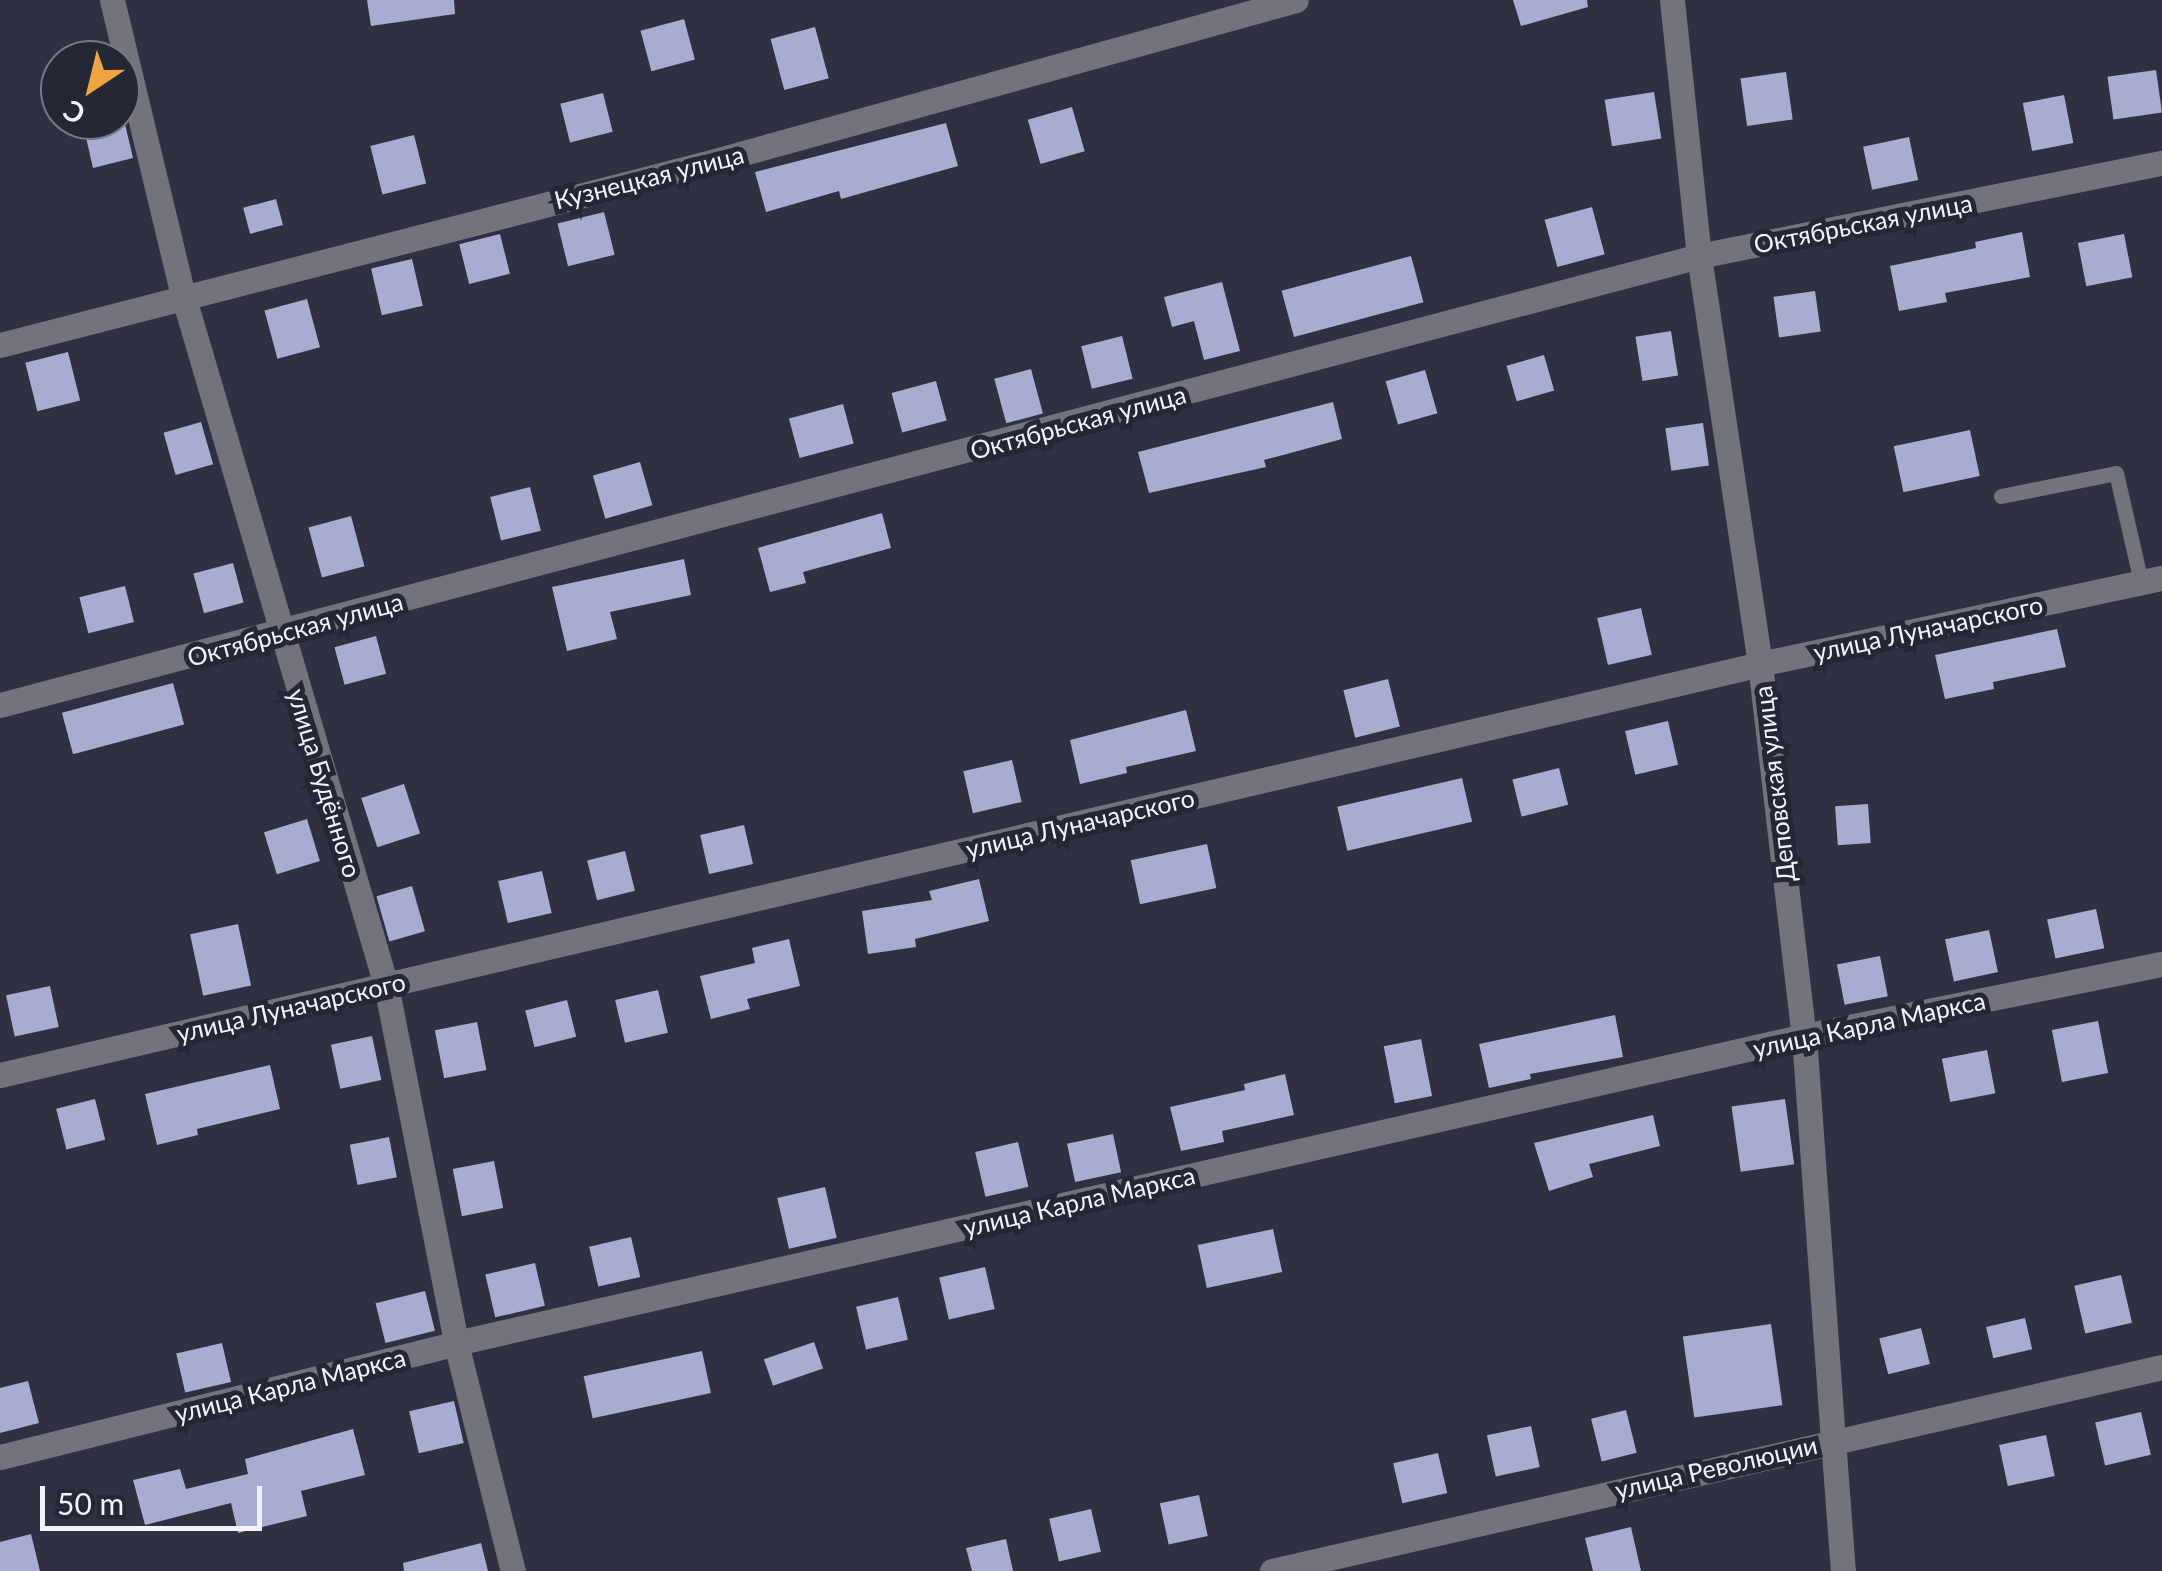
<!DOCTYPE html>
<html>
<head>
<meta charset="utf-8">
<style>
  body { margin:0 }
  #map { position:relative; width:2162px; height:1571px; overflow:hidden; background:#2f3041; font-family:Lato,sans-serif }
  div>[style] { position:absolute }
  .building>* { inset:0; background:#a8acd0; transform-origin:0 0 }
  .service>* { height:15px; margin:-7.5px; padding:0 7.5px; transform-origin:7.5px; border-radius:7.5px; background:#72737c }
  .minor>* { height:25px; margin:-12.5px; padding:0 12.5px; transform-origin:12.5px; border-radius:12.5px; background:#72737c }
  .tertiary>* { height:25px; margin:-12.5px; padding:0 12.5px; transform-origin:12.5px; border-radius:12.5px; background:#72737c }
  span { translate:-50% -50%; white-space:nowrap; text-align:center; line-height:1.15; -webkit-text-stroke:10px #252636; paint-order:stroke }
  .street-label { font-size:25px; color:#f2f3fe }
  .north { position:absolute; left:40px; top:40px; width:100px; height:100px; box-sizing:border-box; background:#252636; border:2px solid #777886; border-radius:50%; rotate:215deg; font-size:28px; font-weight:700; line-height:40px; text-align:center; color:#f2f3fe }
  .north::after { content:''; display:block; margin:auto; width:35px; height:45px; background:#f1a540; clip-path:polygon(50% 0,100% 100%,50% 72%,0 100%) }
  .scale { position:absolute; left:40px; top:1486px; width:222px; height:45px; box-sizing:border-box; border:5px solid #f2f3fe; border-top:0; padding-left:12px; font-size:30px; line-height:35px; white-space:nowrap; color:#f2f3fe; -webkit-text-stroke:8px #252636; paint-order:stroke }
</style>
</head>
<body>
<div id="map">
  <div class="building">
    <i style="clip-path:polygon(367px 0,454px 0,455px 14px,371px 26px)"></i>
    <i style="clip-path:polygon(1513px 0,1587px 0,1588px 7px,1521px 26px)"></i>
    <i style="left:684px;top:19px;width:42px;height:45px;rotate:75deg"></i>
    <i style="left:815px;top:27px;width:53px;height:46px;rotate:75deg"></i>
    <i style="left:2156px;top:70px;width:43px;height:49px;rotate:82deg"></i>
    <i style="left:1786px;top:72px;width:48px;height:46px;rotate:82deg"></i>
    <i style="left:1654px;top:92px;width:47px;height:50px;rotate:81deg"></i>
    <i style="left:603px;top:93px;width:40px;height:44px;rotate:76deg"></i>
    <i style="left:2064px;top:95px;width:49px;height:42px;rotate:79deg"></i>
    <i style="left:1072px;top:107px;width:46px;height:46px;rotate:74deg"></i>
    <i style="clip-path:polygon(82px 120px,124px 120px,133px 158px,93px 168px)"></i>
    <i style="clip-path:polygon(946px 123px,958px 166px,841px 199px,839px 191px,766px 212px,755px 172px)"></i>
    <i style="left:414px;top:135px;width:50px;height:45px;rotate:76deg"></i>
    <i style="left:1909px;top:137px;width:44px;height:47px;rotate:78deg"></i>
    <i style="left:276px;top:199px;width:27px;height:34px;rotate:75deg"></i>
    <i style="left:1592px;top:207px;width:49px;height:49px;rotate:75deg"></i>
    <i style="left:604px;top:212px;width:44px;height:48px;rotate:76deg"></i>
    <i style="clip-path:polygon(2022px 232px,2030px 277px,1945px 293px,1947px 302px,1899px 311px,1890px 266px,1976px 248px,1975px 242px)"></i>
    <i style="left:500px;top:234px;width:41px;height:42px;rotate:76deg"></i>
    <i style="left:2124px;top:234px;width:44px;height:47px;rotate:79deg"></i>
    <i style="left:1411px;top:256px;width:48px;height:134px;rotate:75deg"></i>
    <i style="left:412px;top:259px;width:48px;height:42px;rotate:77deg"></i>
    <i style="clip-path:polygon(1222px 282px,1240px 351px,1204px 360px,1194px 321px,1172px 327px,1164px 297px)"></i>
    <i style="left:1815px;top:291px;width:41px;height:42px;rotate:82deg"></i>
    <i style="left:307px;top:299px;width:50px;height:44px;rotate:75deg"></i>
    <i style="left:1671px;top:331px;width:45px;height:36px;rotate:81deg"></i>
    <i style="left:1122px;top:336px;width:44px;height:42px;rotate:76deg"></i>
    <i style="left:68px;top:352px;width:50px;height:44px;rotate:76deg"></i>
    <i style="left:1544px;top:355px;width:37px;height:39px;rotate:74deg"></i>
    <i style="left:1031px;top:369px;width:46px;height:38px;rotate:75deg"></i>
    <i style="left:1425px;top:370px;width:45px;height:41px;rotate:74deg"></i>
    <i style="left:936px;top:381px;width:41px;height:46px;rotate:75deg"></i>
    <i style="clip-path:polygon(1333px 402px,1342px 439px,1264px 460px,1266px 467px,1149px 493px,1138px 452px)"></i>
    <i style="left:843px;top:404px;width:41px;height:56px;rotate:75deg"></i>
    <i style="left:201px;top:422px;width:44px;height:39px;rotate:74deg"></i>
    <i style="left:1703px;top:423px;width:43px;height:38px;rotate:82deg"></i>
    <i style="left:1970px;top:430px;width:47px;height:78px;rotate:78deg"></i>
    <i style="left:640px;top:462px;width:45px;height:49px;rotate:74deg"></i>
    <i style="left:530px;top:487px;width:45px;height:41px;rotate:76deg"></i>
    <i style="clip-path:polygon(882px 513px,891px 548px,803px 572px,806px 583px,770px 592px,758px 548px)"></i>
    <i style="left:351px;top:516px;width:52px;height:44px;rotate:75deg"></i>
    <i style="clip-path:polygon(684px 559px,691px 595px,610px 612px,617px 639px,567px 651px,552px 587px)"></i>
    <i style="left:233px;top:563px;width:41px;height:41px;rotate:75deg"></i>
    <i style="left:125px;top:586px;width:37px;height:47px;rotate:76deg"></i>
    <i style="left:1641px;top:608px;width:48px;height:45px;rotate:77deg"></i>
    <i style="clip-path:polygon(2057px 629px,2066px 667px,1993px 682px,1994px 689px,1945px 699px,1935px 655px)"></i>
    <i style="left:376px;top:636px;width:39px;height:43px;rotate:75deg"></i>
    <i style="left:1388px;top:679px;width:49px;height:46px;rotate:76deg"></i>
    <i style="left:173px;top:683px;width:43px;height:115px;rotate:75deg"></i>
    <i style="clip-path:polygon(1186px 710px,1196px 751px,1126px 767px,1127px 773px,1080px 784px,1070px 740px)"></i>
    <i style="left:1668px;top:721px;width:45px;height:44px;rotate:77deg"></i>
    <i style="left:1012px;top:760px;width:43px;height:50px;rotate:77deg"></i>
    <i style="left:1559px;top:768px;width:38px;height:48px;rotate:76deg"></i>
    <i style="left:1462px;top:778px;width:45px;height:128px;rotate:77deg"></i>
    <i style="left:404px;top:784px;width:52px;height:45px;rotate:72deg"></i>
    <i style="left:1868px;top:804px;width:39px;height:33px;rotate:86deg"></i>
    <i style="left:307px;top:819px;width:44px;height:45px;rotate:73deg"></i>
    <i style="left:744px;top:825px;width:40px;height:45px;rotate:77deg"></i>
    <i style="left:1207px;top:844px;width:45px;height:78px;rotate:78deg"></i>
    <i style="left:625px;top:851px;width:41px;height:39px;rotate:76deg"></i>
    <i style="left:542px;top:871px;width:43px;height:45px;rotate:77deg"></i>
    <i style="clip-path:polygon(979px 879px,989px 921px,915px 939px,916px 947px,868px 954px,862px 911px,932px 900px,929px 891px)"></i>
    <i style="left:412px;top:886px;width:47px;height:37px;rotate:74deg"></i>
    <i style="left:2096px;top:909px;width:40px;height:50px;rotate:78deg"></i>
    <i style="left:238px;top:924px;width:63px;height:49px;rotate:78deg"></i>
    <i style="left:1989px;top:930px;width:43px;height:45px;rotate:78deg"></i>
    <i style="clip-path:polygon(789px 939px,800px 986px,747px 999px,750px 1009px,711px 1019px,700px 976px,755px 963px,752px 948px)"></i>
    <i style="left:1880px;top:956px;width:41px;height:44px;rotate:79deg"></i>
    <i style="left:50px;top:986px;width:42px;height:45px;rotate:78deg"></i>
    <i style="left:658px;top:990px;width:44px;height:44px;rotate:77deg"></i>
    <i style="left:567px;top:1000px;width:38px;height:43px;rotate:76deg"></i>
    <i style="clip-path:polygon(1615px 1015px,1623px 1057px,1530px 1074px,1531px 1079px,1489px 1088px,1479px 1044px)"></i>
    <i style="left:2098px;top:1021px;width:53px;height:47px;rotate:79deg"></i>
    <i style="left:477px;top:1022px;width:49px;height:43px;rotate:79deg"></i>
    <i style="left:372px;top:1036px;width:45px;height:42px;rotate:78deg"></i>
    <i style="left:1421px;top:1039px;width:58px;height:38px;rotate:79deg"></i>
    <i style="left:1987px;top:1050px;width:44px;height:46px;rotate:79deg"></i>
    <i style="clip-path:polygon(270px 1065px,280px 1109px,197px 1129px,198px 1135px,157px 1145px,145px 1094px)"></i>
    <i style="clip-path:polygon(1285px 1074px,1294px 1115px,1222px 1131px,1224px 1142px,1181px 1151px,1170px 1107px,1245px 1090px,1244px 1084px)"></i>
    <i style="left:95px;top:1099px;width:42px;height:40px;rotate:76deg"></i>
    <i style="left:1785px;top:1099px;width:66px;height:54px;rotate:82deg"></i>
    <i style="clip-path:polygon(1653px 1115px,1660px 1146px,1589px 1164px,1593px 1177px,1549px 1191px,1534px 1143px)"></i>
    <i style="left:1113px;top:1134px;width:39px;height:47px;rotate:78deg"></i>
    <i style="left:389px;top:1137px;width:41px;height:40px;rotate:79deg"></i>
    <i style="left:1018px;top:1142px;width:46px;height:44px;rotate:77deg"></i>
    <i style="left:494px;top:1161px;width:48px;height:42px;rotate:79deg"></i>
    <i style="left:825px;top:1187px;width:52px;height:49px;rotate:77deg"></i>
    <i style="left:1273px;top:1229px;width:44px;height:77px;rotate:78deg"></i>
    <i style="left:631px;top:1237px;width:41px;height:43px;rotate:77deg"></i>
    <i style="left:535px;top:1263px;width:44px;height:51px;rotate:77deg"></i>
    <i style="left:985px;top:1267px;width:43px;height:47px;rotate:77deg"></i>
    <i style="left:2121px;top:1275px;width:49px;height:48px;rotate:77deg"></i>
    <i style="left:425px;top:1291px;width:41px;height:51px;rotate:76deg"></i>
    <i style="left:898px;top:1297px;width:44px;height:43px;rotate:77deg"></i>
    <i style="left:2025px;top:1318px;width:32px;height:40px;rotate:77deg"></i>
    <i style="left:1771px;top:1324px;width:82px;height:89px;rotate:82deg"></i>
    <i style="left:1921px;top:1328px;width:37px;height:43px;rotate:76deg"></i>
    <i style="left:814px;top:1342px;width:28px;height:53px;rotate:71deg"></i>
    <i style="left:222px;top:1343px;width:40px;height:47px;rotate:77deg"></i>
    <i style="left:702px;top:1351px;width:43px;height:121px;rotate:78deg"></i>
    <i style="clip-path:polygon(28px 1381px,39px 1423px,0 1433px,0 1388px)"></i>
    <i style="left:454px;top:1401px;width:43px;height:46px;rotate:77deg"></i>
    <i style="left:1626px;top:1410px;width:44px;height:36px;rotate:76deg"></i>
    <i style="left:2141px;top:1412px;width:44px;height:47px;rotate:77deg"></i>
    <i style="left:1531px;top:1426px;width:42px;height:45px;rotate:78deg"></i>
    <i style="clip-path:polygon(353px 1429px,365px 1475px,301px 1491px,307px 1516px,238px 1533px,231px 1503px,145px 1525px,133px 1480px,180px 1469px,186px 1489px,248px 1474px,245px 1459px)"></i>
    <i style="left:2046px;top:1435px;width:42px;height:48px;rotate:78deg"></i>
    <i style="left:1438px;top:1453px;width:41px;height:46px;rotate:77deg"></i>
    <i style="left:1199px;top:1495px;width:42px;height:40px;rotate:78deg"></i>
    <i style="left:1091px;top:1509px;width:44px;height:43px;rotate:77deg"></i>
    <i style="clip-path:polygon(1631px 1527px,1641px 1571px,1593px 1571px,1585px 1538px)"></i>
    <i style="clip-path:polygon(31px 1534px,40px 1571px,0 1571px,0 1542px)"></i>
    <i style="clip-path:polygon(1006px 1539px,1013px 1571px,972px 1571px,966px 1548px)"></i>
    <i style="clip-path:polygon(481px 1543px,488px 1571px,404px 1571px,403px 1563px)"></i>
  </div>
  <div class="service">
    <i style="left:2001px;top:496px;width:117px;rotate:-11.3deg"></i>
    <i style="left:2116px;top:473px;width:112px;rotate:77.1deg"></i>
  </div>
  <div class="minor">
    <i style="left:112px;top:0;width:303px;rotate:76.5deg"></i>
    <i style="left:183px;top:295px;width:719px;rotate:73.61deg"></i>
    <i style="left:386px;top:985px;width:365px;rotate:78.9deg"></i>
    <i style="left:456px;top:1343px;width:235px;rotate:76deg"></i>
    <i style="left:0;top:345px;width:727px;rotate:-14.42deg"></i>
    <i style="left:704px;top:164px;width:614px;rotate:-15.48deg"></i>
    <i style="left:0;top:705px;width:1757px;rotate:-14.8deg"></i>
    <i style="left:1699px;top:256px;width:472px;rotate:-11.4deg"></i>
    <i style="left:0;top:1075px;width:1807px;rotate:-13.14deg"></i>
    <i style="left:1760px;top:664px;width:411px;rotate:-12.1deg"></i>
    <i style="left:1833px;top:1439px;width:132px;rotate:85.7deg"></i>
    <i style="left:0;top:1457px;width:470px;rotate:-14deg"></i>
    <i style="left:456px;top:1343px;width:1383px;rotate:-12.83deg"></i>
    <i style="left:1804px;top:1036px;width:365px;rotate:-11.4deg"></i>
  </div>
  <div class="tertiary">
    <i style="left:1672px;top:0;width:257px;rotate:84deg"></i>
    <i style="left:1699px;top:256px;width:413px;rotate:81.5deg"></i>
    <i style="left:1760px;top:664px;width:375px;rotate:83.3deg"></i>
    <i style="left:1804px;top:1036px;width:404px;rotate:85.9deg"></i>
    <i style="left:1272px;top:1571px;width:913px;rotate:-12.91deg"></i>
  </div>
  <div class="street-label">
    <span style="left:649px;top:177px;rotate:-14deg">Кузнецкая улица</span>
    <span style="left:1863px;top:223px;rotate:-11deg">Октябрьская улица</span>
    <span style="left:1078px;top:422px;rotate:-15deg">Октябрьская улица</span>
    <span style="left:1928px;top:628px;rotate:-12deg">улица Луначарского</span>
    <span style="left:295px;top:629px;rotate:-15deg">Октябрьская улица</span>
    <span style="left:325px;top:783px;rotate:73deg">улица Будённого</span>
    <span style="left:1774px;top:784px;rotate:-97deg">Деповская улица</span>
    <span style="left:1080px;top:823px;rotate:-13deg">улица Луначарского</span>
    <span style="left:291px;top:1007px;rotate:-13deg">улица Луначарского</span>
    <span style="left:1869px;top:1024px;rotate:-12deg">улица Карла Маркса</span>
    <span style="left:1079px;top:1201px;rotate:-13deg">улица Карла Маркса</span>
    <span style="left:290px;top:1385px;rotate:-14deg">улица Карла Маркса</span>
    <span style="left:1716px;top:1467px;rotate:-13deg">улица Революции</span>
  </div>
  <div class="north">С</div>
  <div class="scale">50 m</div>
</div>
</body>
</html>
